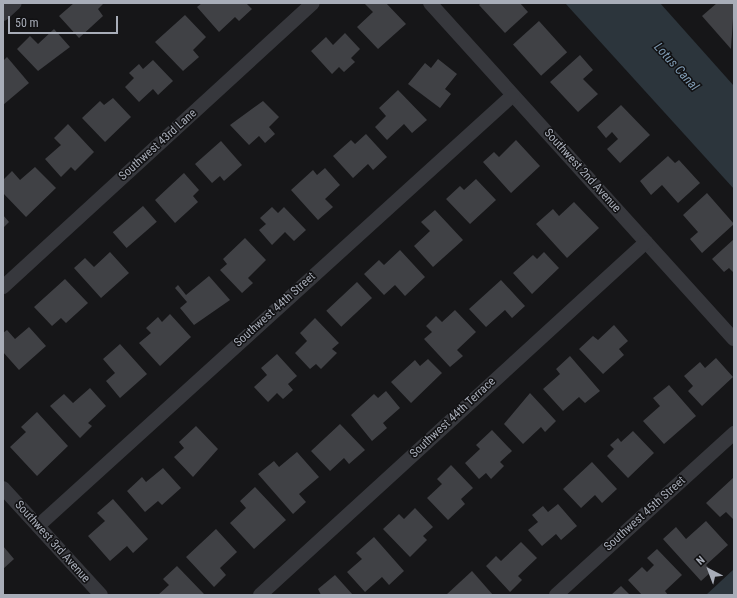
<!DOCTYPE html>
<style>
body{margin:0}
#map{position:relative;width:737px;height:598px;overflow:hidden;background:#161618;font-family:"Roboto Condensed",sans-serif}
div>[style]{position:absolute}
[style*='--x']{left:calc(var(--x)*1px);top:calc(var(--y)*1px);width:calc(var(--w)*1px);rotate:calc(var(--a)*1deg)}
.water>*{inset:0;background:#2c353c}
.building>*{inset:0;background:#404145;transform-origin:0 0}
.minor>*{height:14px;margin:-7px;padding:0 7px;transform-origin:7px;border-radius:7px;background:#37383d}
span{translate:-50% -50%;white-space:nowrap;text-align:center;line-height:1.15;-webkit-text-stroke:3px #111113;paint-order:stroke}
.street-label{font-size:12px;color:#a8adb8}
.water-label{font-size:13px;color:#7f9bb3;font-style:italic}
.frame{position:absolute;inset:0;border:4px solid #a8adb8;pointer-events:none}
.north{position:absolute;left:689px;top:550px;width:40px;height:40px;-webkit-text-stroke:3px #111113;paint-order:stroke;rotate:318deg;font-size:11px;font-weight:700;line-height:16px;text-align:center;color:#a8adb8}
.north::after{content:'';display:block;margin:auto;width:14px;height:18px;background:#a8adb8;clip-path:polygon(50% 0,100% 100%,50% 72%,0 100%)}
.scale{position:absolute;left:8px;top:16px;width:110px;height:18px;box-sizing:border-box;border:2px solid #a8adb8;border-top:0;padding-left:5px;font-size:12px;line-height:14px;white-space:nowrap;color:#a8adb8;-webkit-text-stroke:3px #111113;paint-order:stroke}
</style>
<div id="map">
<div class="water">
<i style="clip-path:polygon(565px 3px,660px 3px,734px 86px,734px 189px)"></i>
<i style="clip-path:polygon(734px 569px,734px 595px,706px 595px)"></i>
</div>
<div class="building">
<i style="clip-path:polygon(74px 3px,103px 4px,98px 9px,103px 16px,79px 38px,59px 16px)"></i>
<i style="clip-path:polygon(202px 3px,246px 3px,252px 9px,239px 21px,235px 17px,219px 32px,197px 7px)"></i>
<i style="clip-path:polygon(364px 3px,386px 3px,406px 24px,378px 49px,357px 27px,373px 12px)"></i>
<i style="clip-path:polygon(481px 3px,520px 3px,528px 12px,505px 33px,479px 5px)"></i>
<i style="clip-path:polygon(717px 3px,734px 3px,731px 49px,702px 16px)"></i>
<i style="clip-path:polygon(185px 15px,206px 37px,193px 50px,199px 57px,183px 71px,155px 42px)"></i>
<i style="left:539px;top:21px;width:42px;height:35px;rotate:48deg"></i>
<i style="clip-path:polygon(54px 29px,70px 47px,38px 71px,17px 49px,30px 36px,38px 44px)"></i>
<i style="clip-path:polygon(345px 33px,360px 49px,351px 58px,355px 62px,344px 72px,339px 67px,332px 74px,311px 51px,326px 37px,333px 45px)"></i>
<i style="clip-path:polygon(580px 55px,593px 70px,583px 79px,598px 94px,578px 112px,550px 82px)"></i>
<i style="clip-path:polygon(7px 57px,29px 83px,3px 105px,3px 61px)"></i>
<i style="clip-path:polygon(438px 59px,457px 74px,445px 89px,451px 94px,440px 108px,408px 84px,425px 63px,431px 68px)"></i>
<i style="clip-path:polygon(153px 60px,173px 81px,158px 95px,153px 89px,139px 102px,125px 87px,134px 78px,129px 73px,139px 64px,143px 69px)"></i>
<i style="clip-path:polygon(398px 90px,427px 120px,412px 133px,404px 124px,387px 140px,375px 127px,386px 116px,379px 108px)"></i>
<i style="clip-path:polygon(113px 98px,131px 117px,105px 142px,82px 118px,100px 101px,104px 105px)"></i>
<i style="clip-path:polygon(263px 101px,279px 117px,269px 127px,275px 134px,265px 143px,259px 136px,249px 145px,230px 125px)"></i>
<i style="clip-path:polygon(621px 105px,650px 135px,620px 163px,607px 149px,618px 139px,612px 132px,606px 138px,597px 127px)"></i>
<i style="clip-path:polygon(68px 124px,94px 152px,75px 171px,71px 167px,61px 177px,45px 159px,61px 145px,54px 138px)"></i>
<i style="clip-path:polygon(366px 134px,387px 157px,373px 170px,368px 164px,353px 178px,333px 156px,351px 140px,355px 144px)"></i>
<i style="clip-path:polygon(516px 140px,540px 166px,511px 193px,483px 162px,494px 152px,499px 157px)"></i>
<i style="clip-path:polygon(221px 141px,242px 165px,224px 181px,220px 176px,212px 183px,195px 164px)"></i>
<i style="clip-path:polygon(668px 156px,675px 163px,679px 160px,700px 183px,678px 203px,662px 185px,651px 195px,640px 181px)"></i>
<i style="clip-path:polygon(35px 167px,56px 188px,26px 217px,3px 193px,3px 180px,12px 171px,20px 180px)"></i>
<i style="clip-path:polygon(325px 168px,340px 185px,325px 199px,333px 207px,318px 220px,291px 190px,313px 170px,317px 175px)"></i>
<i style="clip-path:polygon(184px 173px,199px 190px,193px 196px,198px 202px,175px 223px,155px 200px)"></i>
<i style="clip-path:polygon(476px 179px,496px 200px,470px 224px,446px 199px,460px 186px,464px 190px)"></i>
<i style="clip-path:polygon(707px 193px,734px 224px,702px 253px,690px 239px,698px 232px,683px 215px)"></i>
<i style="clip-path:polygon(574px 202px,599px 228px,567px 258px,536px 224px,553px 209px,559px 216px)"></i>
<i style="left:143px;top:206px;width:21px;height:40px;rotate:49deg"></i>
<i style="clip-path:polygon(272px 207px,278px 213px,284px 207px,306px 230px,294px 241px,285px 232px,272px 245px,259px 230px,266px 224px,260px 218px)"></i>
<i style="clip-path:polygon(435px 210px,463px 240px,433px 267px,414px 246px,430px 231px,421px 222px)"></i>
<i style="clip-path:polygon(3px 215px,9px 222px,3px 228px)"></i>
<i style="clip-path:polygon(245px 238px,266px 260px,248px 278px,253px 283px,242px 293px,220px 270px,227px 264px,223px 259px)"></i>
<i style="clip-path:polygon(734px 239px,734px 273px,729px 268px,724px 272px,712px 259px)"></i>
<i style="clip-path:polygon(400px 250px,425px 277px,405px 296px,395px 285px,384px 295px,364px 274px,379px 260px,384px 265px)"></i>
<i style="clip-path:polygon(110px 252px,129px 273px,101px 298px,74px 268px,85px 258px,94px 267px)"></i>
<i style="clip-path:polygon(544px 252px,559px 268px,532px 294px,513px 273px,533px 255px,537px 259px)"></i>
<i style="clip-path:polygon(209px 276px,230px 300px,194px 325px,180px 308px,187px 302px,175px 288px,178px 285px,186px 295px)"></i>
<i style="clip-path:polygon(65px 279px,88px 303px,66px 323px,61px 318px,52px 326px,34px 307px)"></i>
<i style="clip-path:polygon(501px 280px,525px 306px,512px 318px,505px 310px,486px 327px,469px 309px)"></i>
<i style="left:357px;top:282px;width:22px;height:42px;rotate:47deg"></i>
<i style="clip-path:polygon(455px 310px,476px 332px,457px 350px,463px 356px,450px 367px,424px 339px,432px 332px,426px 326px,436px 316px,442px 322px)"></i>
<i style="clip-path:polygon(170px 314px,191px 337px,160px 366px,139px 343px,151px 333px,146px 328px,158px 317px,162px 322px)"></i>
<i style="clip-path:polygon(315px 318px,339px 343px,332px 349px,337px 353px,321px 369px,316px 364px,310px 369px,295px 353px,307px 341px,300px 333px)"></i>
<i style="clip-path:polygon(614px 325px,628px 341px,619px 349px,624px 355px,603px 374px,579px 349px,593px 336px,598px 340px)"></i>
<i style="clip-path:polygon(29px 327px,46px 346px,19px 370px,3px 352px,3px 333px,7px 330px,15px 339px)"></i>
<i style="clip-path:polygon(120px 344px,147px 374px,120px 398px,106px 381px,115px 373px,103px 359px)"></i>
<i style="clip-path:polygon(277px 354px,297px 376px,288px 384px,293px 390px,283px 399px,277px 393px,268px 402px,254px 387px,267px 375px,261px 368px)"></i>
<i style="clip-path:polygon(570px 356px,600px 391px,585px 403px,579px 397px,563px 411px,543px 389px,560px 374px,556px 369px)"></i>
<i style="clip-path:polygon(716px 358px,733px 377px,702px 406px,688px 391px,693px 386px,684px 376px,700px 362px,705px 368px)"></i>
<i style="clip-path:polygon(428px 359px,442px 373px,411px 403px,391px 382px,415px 360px,420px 366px)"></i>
<i style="clip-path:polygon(669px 385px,696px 416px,664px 444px,643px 421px,660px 406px,653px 398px)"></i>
<i style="clip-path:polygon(90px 388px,106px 406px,88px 423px,92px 426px,80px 438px,50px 406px,64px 394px,73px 403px)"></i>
<i style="clip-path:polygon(386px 391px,400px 408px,383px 423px,387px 428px,372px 441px,351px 415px,374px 394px,378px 398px)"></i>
<i style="clip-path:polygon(530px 393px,556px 421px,545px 432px,541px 427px,523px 444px,504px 424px)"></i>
<i style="clip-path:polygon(37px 412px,68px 446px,37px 476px,10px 447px,26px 432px,21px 427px)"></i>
<i style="clip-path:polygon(340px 424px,365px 450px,349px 464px,344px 458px,330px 471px,311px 451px)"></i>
<i style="clip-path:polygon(196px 426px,218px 449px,193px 477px,174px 457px,184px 448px,179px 442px)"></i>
<i style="clip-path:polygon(492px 430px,512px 451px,500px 462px,504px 466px,491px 479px,486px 473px,479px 479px,465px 463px,480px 449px,476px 445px)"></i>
<i style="clip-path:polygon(633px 431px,654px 453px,628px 478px,607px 456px,614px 449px,610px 445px,618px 438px,621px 442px)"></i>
<i style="clip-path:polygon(297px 452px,319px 477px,299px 494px,306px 502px,293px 514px,258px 474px,274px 461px,279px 467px)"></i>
<i style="clip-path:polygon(592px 462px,617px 489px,602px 503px,595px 495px,581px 508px,563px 489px)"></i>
<i style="clip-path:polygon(451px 465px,473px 488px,461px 499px,465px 504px,448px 520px,427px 498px,442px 484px,437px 479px)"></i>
<i style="clip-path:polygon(163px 468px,181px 488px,162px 505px,158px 501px,145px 512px,127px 491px,142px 477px,146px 482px)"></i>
<i style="clip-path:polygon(733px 478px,734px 479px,734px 520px,726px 512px,720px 517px,706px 503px)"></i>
<i style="clip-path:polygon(255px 487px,286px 520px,254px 549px,230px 523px,246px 508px,240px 501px)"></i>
<i style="clip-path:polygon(113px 499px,148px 539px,133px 553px,127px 546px,110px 561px,88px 536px,105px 521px,97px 513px)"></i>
<i style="clip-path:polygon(558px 504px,577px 526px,561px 540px,556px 534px,542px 546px,528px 530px,538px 522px,532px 515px,543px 506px,548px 512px)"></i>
<i style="clip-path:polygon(415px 508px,433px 527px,423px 536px,427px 540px,410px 557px,383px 529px,399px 514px,404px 519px)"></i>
<i style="clip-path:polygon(706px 521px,728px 545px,706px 565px,712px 571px,701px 581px,663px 539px,676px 527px,686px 539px)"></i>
<i style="clip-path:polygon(216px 529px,237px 552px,220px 568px,226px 575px,214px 587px,186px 557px)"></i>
<i style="clip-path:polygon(374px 537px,404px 571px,389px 585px,382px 577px,365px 592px,347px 572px,362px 559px,356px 553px)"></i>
<i style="clip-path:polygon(521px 542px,537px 558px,518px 576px,522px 580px,510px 592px,486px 566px,496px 556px,501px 561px)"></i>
<i style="clip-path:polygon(3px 546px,14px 559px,3px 569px)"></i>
<i style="clip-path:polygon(657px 549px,682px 575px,665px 591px,668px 595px,642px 595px,628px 580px,642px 567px,647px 572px,654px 565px,647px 558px)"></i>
<i style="clip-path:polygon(177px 566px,204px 594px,203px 595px,158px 595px,169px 585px,163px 579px)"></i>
<i style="clip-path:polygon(472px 571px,493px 595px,446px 595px)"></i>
<i style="clip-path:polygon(335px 575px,353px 595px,321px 595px,318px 589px)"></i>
<i style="clip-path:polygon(621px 586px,630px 595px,611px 595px)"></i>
</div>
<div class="minor">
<i style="--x:430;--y:3;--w:453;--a:47.9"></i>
<i style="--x:3;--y:14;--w:16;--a:-43"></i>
<i style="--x:3;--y:287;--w:420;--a:-42.5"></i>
<i style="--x:3;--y:488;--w:145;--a:47.5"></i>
<i style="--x:38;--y:526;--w:641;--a:-42.22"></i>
<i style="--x:260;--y:595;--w:523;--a:-42.44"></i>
<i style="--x:556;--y:595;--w:241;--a:-42.3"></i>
</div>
<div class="street-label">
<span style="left:158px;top:145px;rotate:-42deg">Southwest 43rd Lane</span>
<span style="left:582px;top:171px;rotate:48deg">Southwest 2nd Avenue</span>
<span style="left:275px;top:310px;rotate:-42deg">Southwest 44th Street</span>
<span style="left:453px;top:418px;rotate:-43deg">Southwest 44th Terrace</span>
<span style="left:645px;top:514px;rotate:-42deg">Southwest 45th Street</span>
<span style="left:52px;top:542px;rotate:48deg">Southwest 3rd Avenue</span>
</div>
<div class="water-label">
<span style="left:676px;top:67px;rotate:48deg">Lotus Canal</span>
</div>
<div class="frame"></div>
<div class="north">N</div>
<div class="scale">50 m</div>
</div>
